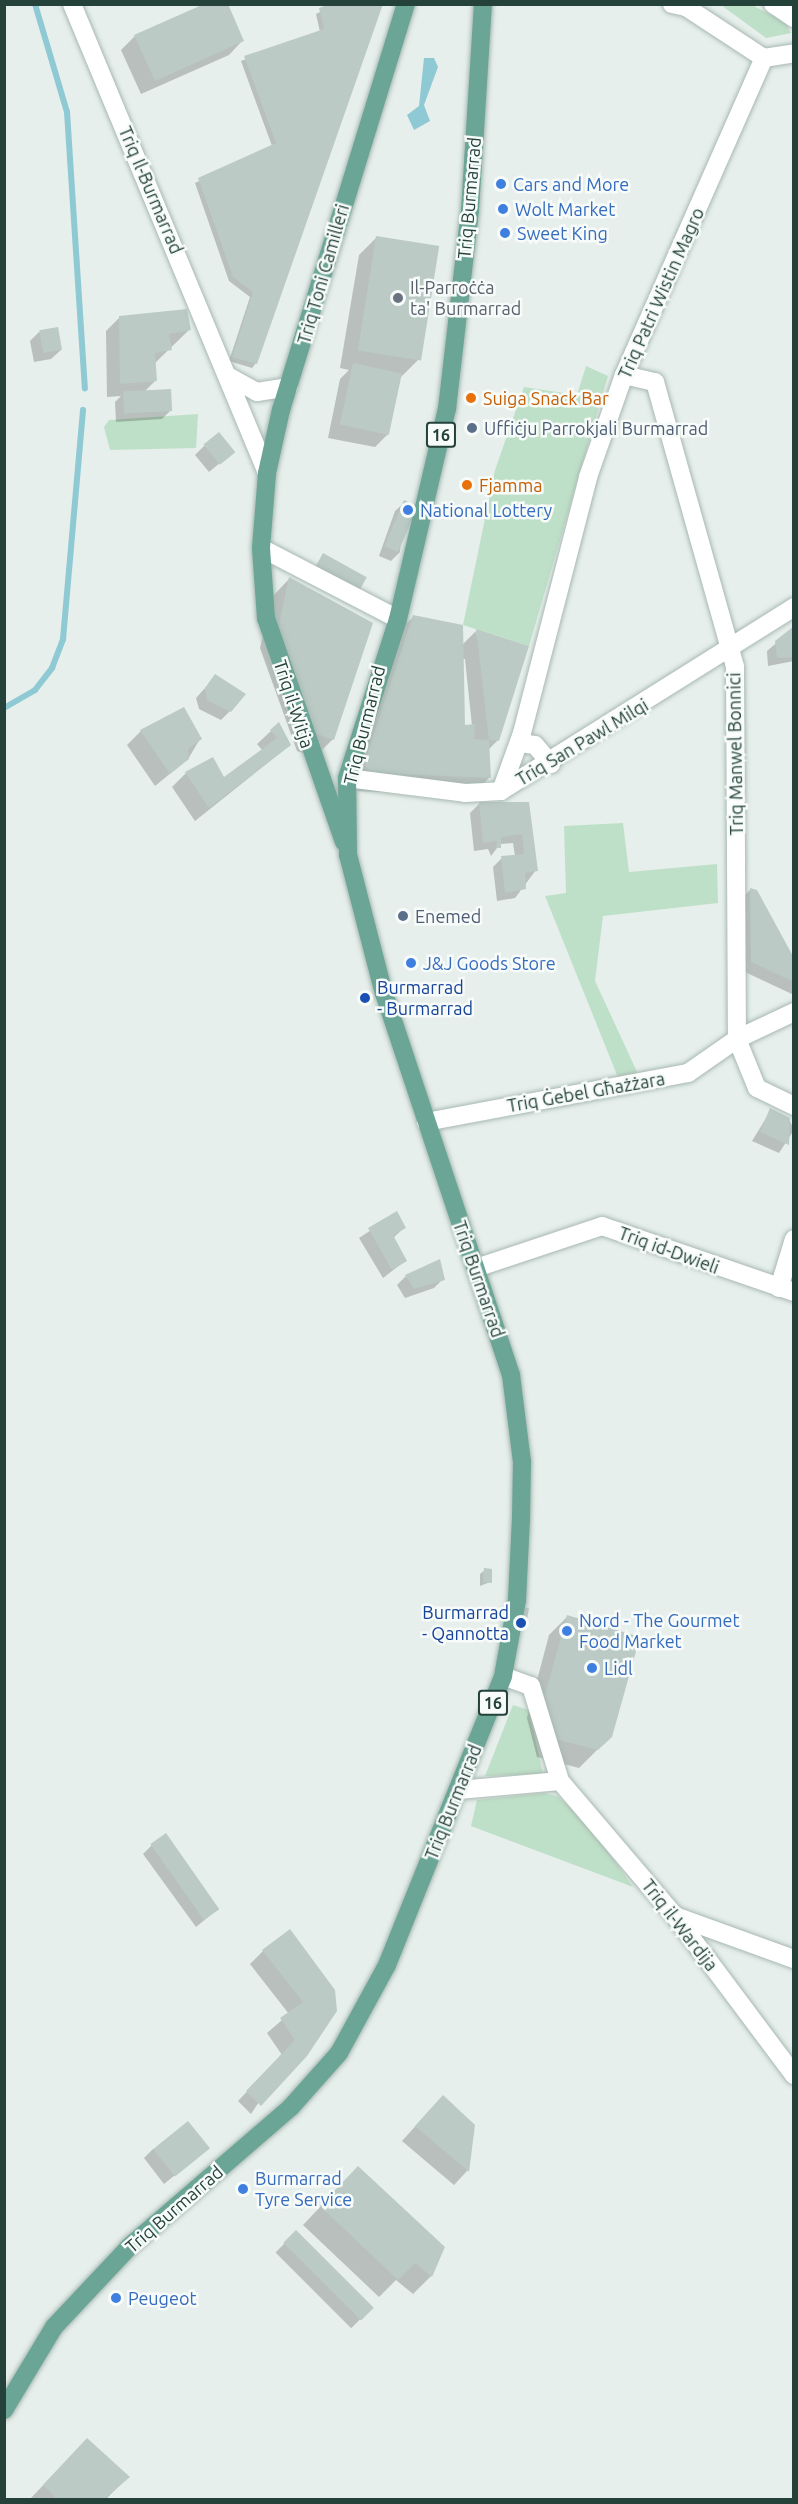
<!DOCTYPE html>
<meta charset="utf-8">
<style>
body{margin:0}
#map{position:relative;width:798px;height:2504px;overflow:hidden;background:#e6efeb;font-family:Ubuntu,sans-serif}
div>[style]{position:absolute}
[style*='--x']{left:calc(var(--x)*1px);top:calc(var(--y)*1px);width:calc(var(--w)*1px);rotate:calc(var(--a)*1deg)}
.green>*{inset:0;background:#bfe0c8}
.water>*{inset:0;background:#8ec9d4}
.shadow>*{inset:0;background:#0003;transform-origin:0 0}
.stream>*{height:6px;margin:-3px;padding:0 3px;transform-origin:3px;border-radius:3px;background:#8ec9d4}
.building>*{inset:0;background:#bbcac4;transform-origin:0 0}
.roads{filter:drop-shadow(0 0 2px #a8b8b2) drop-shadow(0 0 2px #a8b8b2)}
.minor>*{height:18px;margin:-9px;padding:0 9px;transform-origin:9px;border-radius:9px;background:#fff}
.major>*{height:18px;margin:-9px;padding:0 9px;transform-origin:9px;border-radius:9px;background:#6aa596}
.dots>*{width:16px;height:16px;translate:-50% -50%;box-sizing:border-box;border:3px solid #f7fbf9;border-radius:50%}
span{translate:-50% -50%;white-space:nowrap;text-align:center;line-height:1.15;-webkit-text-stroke:5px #f7fbf9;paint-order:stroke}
.shield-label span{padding:2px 4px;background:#f7fbf9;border:2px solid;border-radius:4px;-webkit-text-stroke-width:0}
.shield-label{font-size:16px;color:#24423a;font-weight:700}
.shop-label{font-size:18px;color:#366cbe}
.left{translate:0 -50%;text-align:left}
.street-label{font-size:18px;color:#24423a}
.worship-label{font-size:18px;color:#5b616d}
.food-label{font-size:18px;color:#c56008}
.service-label{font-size:18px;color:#4e5e75}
.transit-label{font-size:18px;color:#164399}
.right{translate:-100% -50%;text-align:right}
.frame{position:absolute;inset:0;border:6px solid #24423a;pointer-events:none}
</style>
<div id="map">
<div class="green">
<i style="clip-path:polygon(721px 5px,752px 5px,785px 22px,791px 33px,766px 38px)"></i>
<i style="clip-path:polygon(586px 366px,608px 376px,529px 646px,463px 625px,495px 470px,524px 387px,577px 395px)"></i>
<i style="clip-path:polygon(198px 414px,196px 448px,110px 450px,104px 427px,109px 420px)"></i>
<i style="clip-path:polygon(623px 823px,629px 872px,717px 864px,718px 903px,603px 916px,595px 981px,639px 1076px,619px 1080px,545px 896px,566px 893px,564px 826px)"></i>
<i style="clip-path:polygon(513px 1705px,529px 1710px,543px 1774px,485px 1776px)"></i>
<i style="clip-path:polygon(544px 1793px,557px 1796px,588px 1823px,633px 1887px,471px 1826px,477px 1800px)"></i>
</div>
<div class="water">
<i style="clip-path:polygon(424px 58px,434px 58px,438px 67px,424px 105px,430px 121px,414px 130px,407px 115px,419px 106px)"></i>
</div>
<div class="shadow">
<i style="clip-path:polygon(336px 4px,256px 363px,252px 368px,229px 361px,250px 297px,229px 281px,195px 183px,272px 146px,241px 61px,320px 32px,316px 14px)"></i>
<i style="clip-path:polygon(135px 36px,242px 41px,229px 55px,141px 94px,121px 50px)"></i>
<i style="clip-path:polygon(377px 237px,418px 360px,399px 379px,389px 433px,375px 447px,328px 438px,340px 379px,349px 370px,340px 368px,359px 255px)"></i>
<i style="clip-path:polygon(120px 317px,189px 330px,155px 363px,156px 380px,144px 392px,171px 410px,162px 419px,116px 422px,115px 402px,121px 396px,107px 397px,106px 331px)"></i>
<i style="clip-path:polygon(39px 332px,61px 350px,51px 359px,34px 362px,30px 341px)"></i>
<i style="clip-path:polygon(204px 446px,233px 452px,209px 472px,195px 455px)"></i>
<i style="clip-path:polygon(405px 502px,400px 552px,391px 561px,379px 556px,395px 511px)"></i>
<i style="clip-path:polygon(289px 579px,333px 739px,315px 757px,297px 751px,260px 648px,272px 597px)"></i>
<i style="clip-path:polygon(evenodd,413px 617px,462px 645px,476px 631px,498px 740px,488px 750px,490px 777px,472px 795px,352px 791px,395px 635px,413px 617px,462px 659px,465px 659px,472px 726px,463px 727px,462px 659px)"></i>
<i style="clip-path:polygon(794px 628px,794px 661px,768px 666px,767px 651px)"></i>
<i style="clip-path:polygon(216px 676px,230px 711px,221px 720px,199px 709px,196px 698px)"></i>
<i style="clip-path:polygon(141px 731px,200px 739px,188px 759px,155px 786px,127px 745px)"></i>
<i style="clip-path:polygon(271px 731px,290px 745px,195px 821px,172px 787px,186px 773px,224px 780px,263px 751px,257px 744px)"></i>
<i style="clip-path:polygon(480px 803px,528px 803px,536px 870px,515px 898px,497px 901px,493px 867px,502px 858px,515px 856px,513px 843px,500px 844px,491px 856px,488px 849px,474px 851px,470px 813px)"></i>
<i style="clip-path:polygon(750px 890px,794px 961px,794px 995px,743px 971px,741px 899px)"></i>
<i style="clip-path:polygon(771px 1110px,789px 1119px,794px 1130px,779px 1153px,752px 1141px)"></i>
<i style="clip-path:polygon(397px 1213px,404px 1228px,393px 1238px,405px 1261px,383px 1278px,359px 1238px)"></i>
<i style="clip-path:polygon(406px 1276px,443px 1279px,434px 1288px,405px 1298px,397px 1285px)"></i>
<i style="clip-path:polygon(485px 1570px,490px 1582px,480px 1586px,480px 1574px)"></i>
<i style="clip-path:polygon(567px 1617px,611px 1736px,579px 1768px,537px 1757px,527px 1718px,549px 1635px)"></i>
<i style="clip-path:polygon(152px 1845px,218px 1909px,196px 1927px,143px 1854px)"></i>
<i style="clip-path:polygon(263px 1951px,333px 1990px,251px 2114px,238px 2101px,282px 2055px,267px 2033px,289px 2014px,250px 1964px)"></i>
<i style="clip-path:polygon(429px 2111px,473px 2126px,467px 2171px,454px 2185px,402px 2141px)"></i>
<i style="clip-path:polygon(208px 2148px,164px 2184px,144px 2158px,153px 2149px)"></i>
<i style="clip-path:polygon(340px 2186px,431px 2276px,413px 2294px,396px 2280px,379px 2297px,303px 2225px)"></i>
<i style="left:296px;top:2232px;width:107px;height:29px;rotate:45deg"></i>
<i style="clip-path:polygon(73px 2454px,128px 2477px,105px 2500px,30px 2499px)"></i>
</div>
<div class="stream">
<i style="--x:35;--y:4;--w:113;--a:73.5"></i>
<i style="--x:67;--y:112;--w:277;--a:86.3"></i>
<i style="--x:4;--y:708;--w:36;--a:-30"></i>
<i style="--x:35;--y:690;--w:28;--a:-52"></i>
<i style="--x:52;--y:668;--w:31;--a:-69"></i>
<i style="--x:63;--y:639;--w:230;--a:-85"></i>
</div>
<div class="building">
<i style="clip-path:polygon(204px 4px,228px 4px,244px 41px,155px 81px,134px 35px)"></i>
<i style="clip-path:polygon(330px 4px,383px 4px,257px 364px,232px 357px,253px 292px,233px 277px,198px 178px,276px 143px,244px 56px,324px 29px,319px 8px)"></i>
<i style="left:376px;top:236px;width:64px;height:116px;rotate:9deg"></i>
<i style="clip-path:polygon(187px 309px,191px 330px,169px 334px,172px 350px,155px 353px,157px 381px,120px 384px,119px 316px)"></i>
<i style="left:58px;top:327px;width:23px;height:19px;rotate:80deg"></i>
<i style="left:353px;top:363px;width:50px;height:63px;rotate:12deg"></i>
<i style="left:171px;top:389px;width:22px;height:48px;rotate:87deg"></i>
<i style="left:219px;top:432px;width:26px;height:20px;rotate:51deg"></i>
<i style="left:404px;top:500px;width:15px;height:50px;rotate:23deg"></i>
<i style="left:323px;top:553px;width:50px;height:16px;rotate:29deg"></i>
<i style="clip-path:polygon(289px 577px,373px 623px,334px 740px,315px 733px,278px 629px)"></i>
<i style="clip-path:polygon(413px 615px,463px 625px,465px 725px,475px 724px,474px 739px,489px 740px,476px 629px,529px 646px,499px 741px,489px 740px,491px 778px,370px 773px,364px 763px)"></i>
<i style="clip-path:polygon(794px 626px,794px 657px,777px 658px,775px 641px)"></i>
<i style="clip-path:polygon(215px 674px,246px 694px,231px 712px,207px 700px,205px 688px)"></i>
<i style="clip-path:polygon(184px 707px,202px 739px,188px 749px,189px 759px,170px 774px,140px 730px)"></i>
<i style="clip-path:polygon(279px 722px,291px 745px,209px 808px,185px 772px,213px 757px,224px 777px,277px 738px,270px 730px)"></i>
<i style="clip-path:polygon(479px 802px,529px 802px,538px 871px,525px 873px,526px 889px,505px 893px,501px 856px,524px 854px,522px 834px,501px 837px,501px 848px,496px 848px,497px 841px,483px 843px)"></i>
<i style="clip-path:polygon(750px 888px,757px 890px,794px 958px,794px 982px,751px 962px)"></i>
<i style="clip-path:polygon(770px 1108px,790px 1118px,789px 1145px,760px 1132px)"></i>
<i style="clip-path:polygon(397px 1211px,406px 1228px,393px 1235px,407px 1261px,392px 1270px,368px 1228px)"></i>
<i style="clip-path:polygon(440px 1259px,445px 1280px,414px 1289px,405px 1275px)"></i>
<i style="clip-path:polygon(484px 1568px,492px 1569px,492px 1583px,483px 1582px)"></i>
<i style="left:523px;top:1607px;width:6px;height:12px;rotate:9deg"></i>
<i style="clip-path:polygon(567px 1615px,640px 1637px,612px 1737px,598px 1750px,555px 1739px,544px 1699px)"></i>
<i style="left:166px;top:1833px;width:93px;height:19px;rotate:55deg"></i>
<i style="clip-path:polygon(290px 1929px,335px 1990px,337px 2011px,307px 2056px,261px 2106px,246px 2091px,295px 2040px,280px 2018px,303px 2002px,262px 1950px)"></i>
<i style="clip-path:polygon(443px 2095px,475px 2125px,469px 2172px,415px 2126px)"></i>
<i style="left:188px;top:2121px;width:35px;height:45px;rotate:51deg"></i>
<i style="clip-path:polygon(358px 2166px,445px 2247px,432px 2277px,415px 2263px,398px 2280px,320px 2206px)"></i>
<i style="left:296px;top:2230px;width:110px;height:18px;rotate:45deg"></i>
<i style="clip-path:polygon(87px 2438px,130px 2477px,103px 2500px,58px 2500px,43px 2485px)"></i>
</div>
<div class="roads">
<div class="minor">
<i style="--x:72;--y:4;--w:508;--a:67.42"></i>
<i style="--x:672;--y:4;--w:14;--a:12"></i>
<i style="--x:686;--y:7;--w:93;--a:33.2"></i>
<i style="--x:764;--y:58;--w:30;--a:-9"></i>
<i style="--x:773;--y:4;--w:25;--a:34"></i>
<i style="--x:624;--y:375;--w:32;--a:13"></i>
<i style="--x:655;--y:382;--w:295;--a:74.3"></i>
<i style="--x:735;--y:666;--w:373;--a:89.7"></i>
<i style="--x:737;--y:1039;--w:53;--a:67.8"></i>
<i style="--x:757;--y:1088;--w:41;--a:25.9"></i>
<i style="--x:228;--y:376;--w:33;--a:29"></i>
<i style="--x:257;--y:392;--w:32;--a:-9"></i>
<i style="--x:261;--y:548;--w:154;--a:27.4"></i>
<i style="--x:519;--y:743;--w:16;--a:7"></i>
<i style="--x:535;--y:745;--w:25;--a:50"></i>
<i style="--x:347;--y:778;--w:119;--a:7.2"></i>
<i style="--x:465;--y:793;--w:36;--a:-3"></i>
<i style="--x:501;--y:791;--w:346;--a:-32.1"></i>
<i style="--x:501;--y:791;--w:62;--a:-70.1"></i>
<i style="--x:522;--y:733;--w:264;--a:-75.5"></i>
<i style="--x:588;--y:477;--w:108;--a:-70.6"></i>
<i style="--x:624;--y:375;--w:347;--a:-66.2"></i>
<i style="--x:426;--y:1122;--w:267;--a:-10.6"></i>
<i style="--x:688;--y:1073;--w:60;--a:-34.8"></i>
<i style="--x:737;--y:1039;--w:63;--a:-25.3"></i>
<i style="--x:476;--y:1268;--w:133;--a:-18.4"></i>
<i style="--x:602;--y:1226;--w:203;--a:19"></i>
<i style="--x:779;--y:1288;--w:51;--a:-73"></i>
<i style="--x:503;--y:1676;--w:30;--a:20"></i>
<i style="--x:531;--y:1686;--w:99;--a:73"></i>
<i style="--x:560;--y:1781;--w:177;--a:49.6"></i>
<i style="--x:675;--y:1916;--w:199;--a:53.2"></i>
<i style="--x:459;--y:1790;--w:101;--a:-5.1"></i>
<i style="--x:675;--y:1916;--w:127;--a:19.9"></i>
</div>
<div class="major">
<i style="--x:344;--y:842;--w:237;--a:-109.2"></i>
<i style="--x:266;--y:618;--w:70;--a:-94.1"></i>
<i style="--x:261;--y:548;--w:75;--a:-85.4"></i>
<i style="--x:267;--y:473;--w:65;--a:-77.5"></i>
<i style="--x:281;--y:410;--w:425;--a:-72.9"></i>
<i style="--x:4;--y:2410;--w:97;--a:-58.9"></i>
<i style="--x:54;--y:2327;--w:110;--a:-46.8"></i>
<i style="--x:129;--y:2247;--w:214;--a:-40.8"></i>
<i style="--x:291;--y:2107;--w:72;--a:-48.4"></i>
<i style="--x:339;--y:2053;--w:100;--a:-61.4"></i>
<i style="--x:387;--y:1965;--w:311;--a:-68.1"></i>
<i style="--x:503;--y:1676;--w:77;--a:-79.6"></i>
<i style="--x:517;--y:1600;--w:81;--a:-87.2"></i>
<i style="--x:521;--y:1519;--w:57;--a:-89"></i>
<i style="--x:522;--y:1462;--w:88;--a:-97.2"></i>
<i style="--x:511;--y:1375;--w:402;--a:-108.4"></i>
<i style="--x:384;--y:994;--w:144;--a:-104.5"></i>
<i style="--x:348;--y:855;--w:77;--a:-90.7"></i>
<i style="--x:347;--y:778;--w:167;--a:-72.2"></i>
<i style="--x:398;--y:619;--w:216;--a:-76.9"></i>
<i style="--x:447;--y:409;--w:200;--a:-83.4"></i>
<i style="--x:470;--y:210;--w:206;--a:-86.4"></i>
</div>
</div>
<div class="dots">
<i style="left:501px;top:184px;background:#3f7fe0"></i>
<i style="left:503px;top:209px;background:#3f7fe0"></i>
<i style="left:505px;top:233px;background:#3f7fe0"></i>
<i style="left:398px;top:298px;background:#6b7280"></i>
<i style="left:471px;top:398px;background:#e8710a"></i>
<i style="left:472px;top:428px;background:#5c6f8a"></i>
<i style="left:467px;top:485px;background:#e8710a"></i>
<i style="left:408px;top:510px;background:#3f7fe0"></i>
<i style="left:403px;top:916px;background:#5c6f8a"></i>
<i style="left:411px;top:963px;background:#3f7fe0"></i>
<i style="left:365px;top:998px;background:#1a4fb4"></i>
<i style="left:521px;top:1623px;background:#1a4fb4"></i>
<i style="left:567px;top:1631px;background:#3f7fe0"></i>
<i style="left:592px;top:1668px;background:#3f7fe0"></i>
<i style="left:243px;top:2189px;background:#3f7fe0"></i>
<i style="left:116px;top:2298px;background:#3f7fe0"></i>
</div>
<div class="shield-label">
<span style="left:441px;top:435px">16</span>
<span style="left:493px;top:1703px">16</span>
</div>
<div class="shop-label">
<span class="left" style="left:513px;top:184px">Cars and More</span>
<span class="left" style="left:515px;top:209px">Wolt Market</span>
<span class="left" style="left:517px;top:233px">Sweet King</span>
<span class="left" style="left:420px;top:510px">National Lottery</span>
<span class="left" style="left:423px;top:963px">J&amp;J Goods Store</span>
<span class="left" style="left:579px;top:1631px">Nord - The Gourmet<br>Food Market</span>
<span class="left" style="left:604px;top:1668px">Lidl</span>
<span class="left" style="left:255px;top:2189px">Burmarrad<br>Tyre Service</span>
<span class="left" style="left:128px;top:2298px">Peugeot</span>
</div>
<div class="street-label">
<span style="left:151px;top:190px;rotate:67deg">Triq Il-Burmarrad</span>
<span style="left:469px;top:198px;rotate:-85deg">Triq Burmarrad</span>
<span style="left:323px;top:274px;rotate:-74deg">Triq Toni Camilleri</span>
<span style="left:661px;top:293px;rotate:-66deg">Triq Patri Wistin Magro</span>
<span style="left:294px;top:704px;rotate:72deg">Triq il-Witja</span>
<span style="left:364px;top:725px;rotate:-76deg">Triq Burmarrad</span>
<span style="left:582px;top:742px;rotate:-31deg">Triq San Pawl Milqi</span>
<span style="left:735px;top:754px;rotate:-91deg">Triq Manwel Bonnici</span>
<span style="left:586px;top:1092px;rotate:-10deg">Triq Ġebel Għażżara</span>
<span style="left:669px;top:1250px;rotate:20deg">Triq id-Dwieli</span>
<span style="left:479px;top:1279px;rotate:71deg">Triq Burmarrad</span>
<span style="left:453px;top:1802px;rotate:-68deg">Triq Burmarrad</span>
<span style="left:680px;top:1925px;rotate:52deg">Triq il-Wardija</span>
<span style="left:174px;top:2209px;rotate:-41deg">Triq Burmarrad</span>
</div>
<div class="worship-label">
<span class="left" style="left:410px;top:298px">Il-Parroċċa<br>ta' Burmarrad</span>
</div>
<div class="food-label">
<span class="left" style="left:483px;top:398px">Suiga Snack Bar</span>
<span class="left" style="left:479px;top:485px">Fjamma</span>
</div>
<div class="service-label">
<span class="left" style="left:484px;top:428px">Uffiċju Parrokjali Burmarrad</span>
<span class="left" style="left:415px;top:916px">Enemed</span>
</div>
<div class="transit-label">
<span class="left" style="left:377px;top:998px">Burmarrad<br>- Burmarrad</span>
<span class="right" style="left:509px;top:1623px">Burmarrad<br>- Qannotta</span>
</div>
<div class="frame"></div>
</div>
